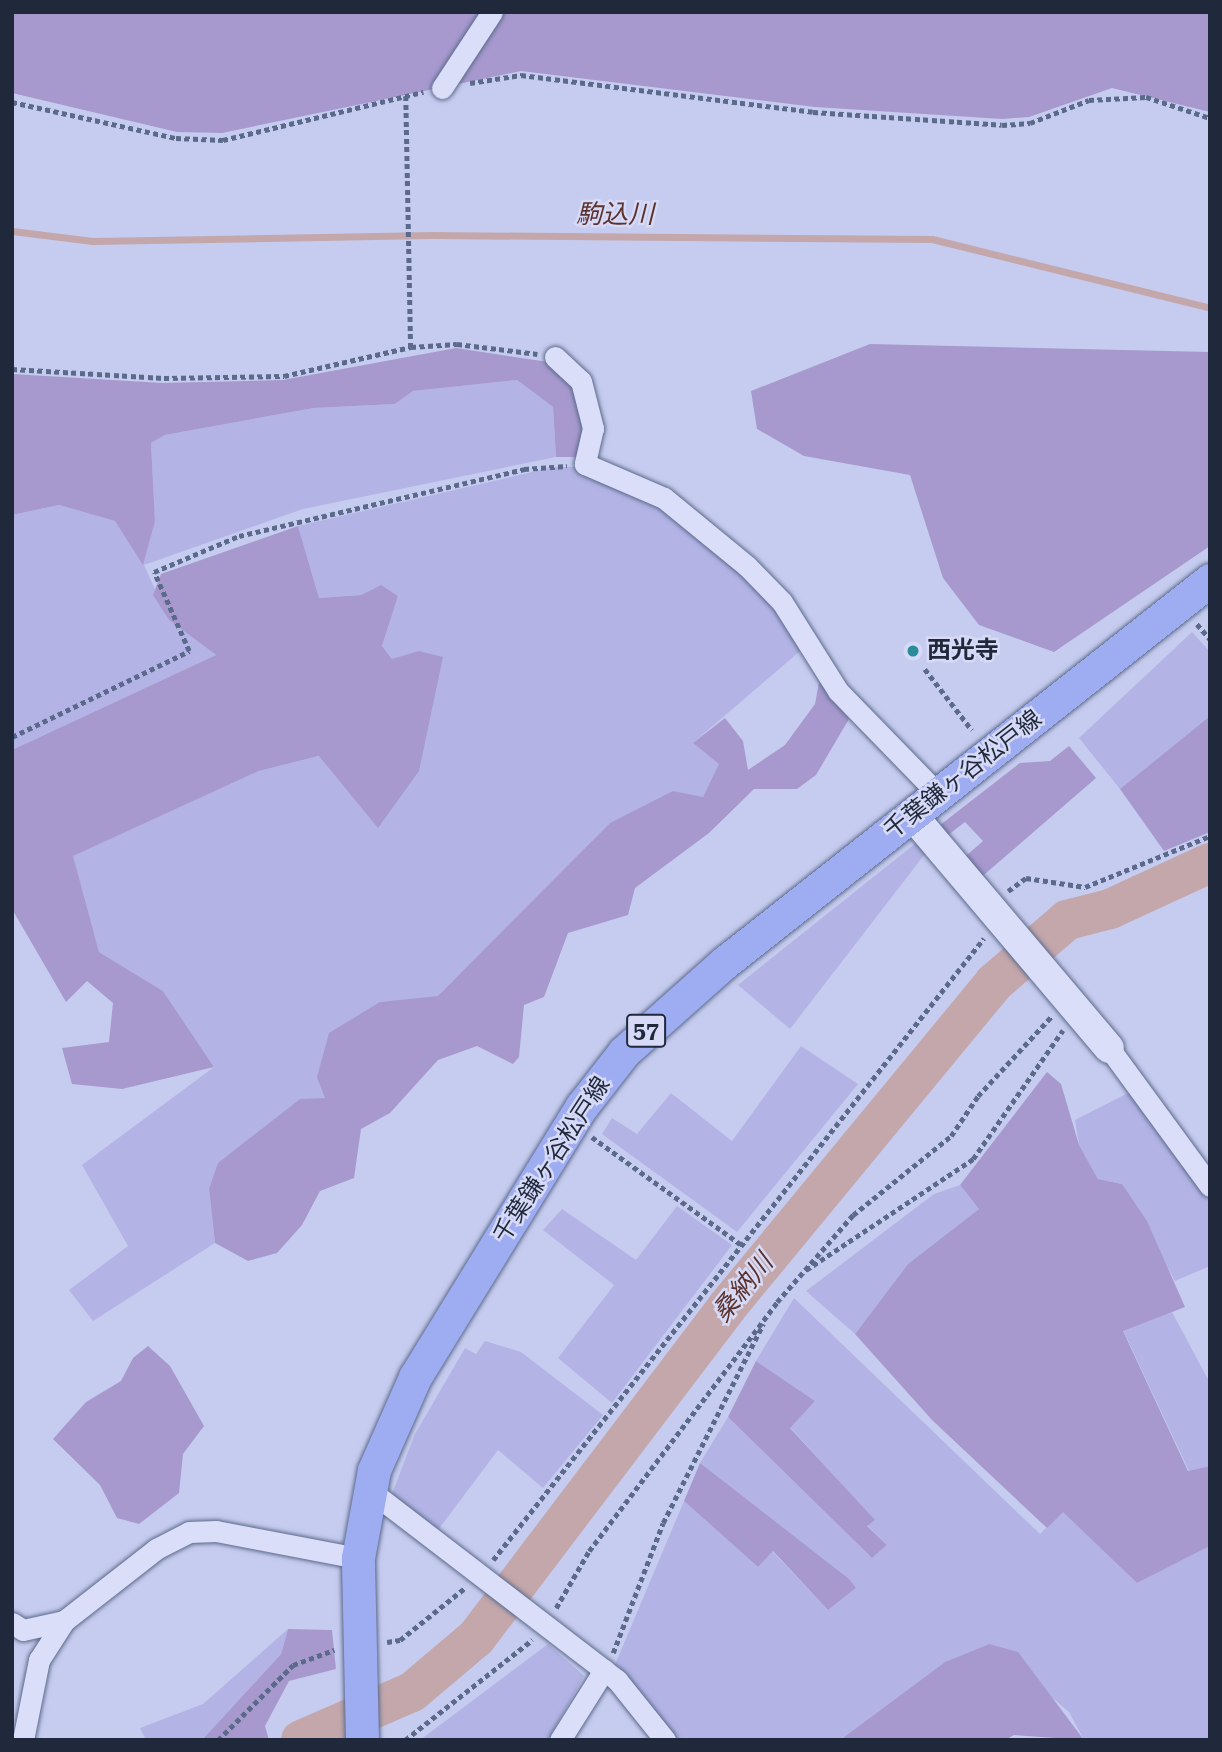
<!DOCTYPE html>
<meta charset="utf-8">
<style>
body{margin:0}
#map{position:relative;width:1222px;height:1752px;overflow:hidden;background:#c6ccef;font-family:"Roboto Serif","Noto Sans JP",serif}
div>[style]{position:absolute}
[style*='--x']{left:calc(var(--x)*1px);top:calc(var(--y)*1px);width:calc(var(--w)*1px);rotate:calc(var(--a)*1deg)}
.farmland>*{inset:0;background:#b3b4e5}
.green>*{inset:0;background:#a799ce}
.stream>*{height:7px;margin:-3.5px;padding:0 3.5px;transform-origin:3.5px;border-radius:3.5px;background:#c3a7ab}
.river>*{height:40px;margin:-20px;padding:0 20px;transform-origin:20px;border-radius:20px;background:#c3a7ab}
.path>*{height:4.5px;margin-top:-2.25px;transform-origin:0;background:repeating-linear-gradient(90deg,#5b6a8b 0 5px,transparent 0 8.5px)}
.roads{filter:drop-shadow(0 0 2px #5b6a8b) drop-shadow(0 0 2px #5b6a8b)}
.street>*{height:21px;margin:-10.5px;padding:0 10.5px;transform-origin:10.5px;border-radius:10.5px;background:#dadef9}
.secondary>*{height:30px;margin:-15px;padding:0 15px;transform-origin:15px;border-radius:15px;background:#dadef9}
.primary>*{height:33px;margin:-16.5px;padding:0 16.5px;transform-origin:16.5px;border-radius:16.5px;background:#9eacf2}
.dots>*{width:19px;height:19px;translate:-50% -50%;box-sizing:border-box;border:4px solid #d6daf6;border-radius:50%}
span{translate:-50% -50%;white-space:nowrap;text-align:center;line-height:1.15;-webkit-text-stroke:5px #d6daf6;paint-order:stroke}
.shield-label span{padding:2px 5px;background:#d6daf6;border:2px solid;border-radius:5px;-webkit-text-stroke-width:0}
.shield-label{font-size:23px;color:#1f293b;font-weight:700}
.poi-label{font-size:24px;color:#1f293b;font-weight:700}
.left{translate:0 -50%;text-align:left}
.street-label{font-size:24px;color:#1f293b}
.water-label{font-size:26px;color:#5b322e;font-style:italic}
.frame{position:absolute;inset:0;border:14px solid #1f293b;pointer-events:none}
</style>
<div id="map">
<div class="farmland">
<i style="clip-path:polygon(517px 380px,553px 407px,556px 457px,303px 509px,144px 565px,169px 620px,216px 655px,12px 750px,12px 515px,59px 505px,115px 521px,155px 521px,151px 443px,165px 435px,314px 408px,395px 404px,413px 391px)"></i>
<i style="clip-path:polygon(554px 467px,577px 467px,659px 503px,743px 571px,806px 646px,693px 743px,720px 764px,703px 797px,610px 823px,438px 997px,380px 1002px,326px 1098px,209px 1189px,215px 1243px,93px 1321px,69px 1290px,128px 1246px,82px 1165px,214px 1067px,163px 991px,99px 952px,72px 856px,259px 771px,320px 756px,419px 652px,393px 660px,382px 646px,398px 596px,377px 587px,361px 595px,319px 598px,298px 526px)"></i>
<i style="clip-path:polygon(1192px 632px,1210px 652px,1210px 716px,1120px 789px,1079px 738px)"></i>
<i style="clip-path:polygon(916px 843px,928px 850px,790px 1029px,738px 985px)"></i>
<i style="clip-path:polygon(801px 1046px,858px 1084px,737px 1232px,602px 1134px,612px 1118px,637px 1134px,671px 1093px,732px 1141px)"></i>
<i style="clip-path:polygon(1130px 1092px,1210px 1201px,1210px 1266px,1175px 1281px,1122px 1184px,1098px 1179px,1079px 1145px,1075px 1120px)"></i>
<i style="clip-path:polygon(960px 1185px,979px 1209px,908px 1264px,855px 1334px,806px 1291px,934px 1194px)"></i>
<i style="clip-path:polygon(677px 1206px,732px 1245px,612px 1403px,558px 1358px,614px 1285px,543px 1230px,562px 1209px,636px 1260px)"></i>
<i style="clip-path:polygon(794px 1298px,1040px 1534px,1063px 1511px,1137px 1583px,1210px 1546px,1210px 1740px,1084px 1740px,1069px 1712px,989px 1644px,945px 1662px,840px 1740px,673px 1740px,614px 1667px,684px 1501px,758px 1567px,772px 1551px,828px 1610px,856px 1588px,700px 1463px,728px 1417px,872px 1558px,887px 1545px,867px 1525px,874px 1520px,790px 1427px,815px 1401px,756px 1361px)"></i>
<i style="clip-path:polygon(1172px 1312px,1210px 1383px,1210px 1466px,1189px 1471px,1123px 1330px)"></i>
<i style="clip-path:polygon(485px 1341px,521px 1352px,603px 1415px,543px 1488px,498px 1450px,438px 1530px,392px 1494px,415px 1434px,465px 1348px,476px 1354px)"></i>
<i style="clip-path:polygon(288px 1629px,281px 1654px,202px 1740px,146px 1740px,140px 1728px,203px 1704px)"></i>
<i style="clip-path:polygon(548px 1644px,584px 1676px,548px 1740px,420px 1740px)"></i>
</div>
<div class="green">
<i style="clip-path:polygon(12px 12px,1210px 12px,1210px 112px,1112px 88px,1029px 117px,1002px 119px,815px 107px,521px 71px,222px 133px,177px 132px,12px 93px)"></i>
<i style="clip-path:polygon(870px 344px,1210px 352px,1210px 546px,1054px 652px,979px 625px,943px 578px,910px 475px,804px 456px,757px 429px,751px 391px)"></i>
<i style="clip-path:polygon(456px 348px,555px 363px,577px 384px,587px 430px,580px 457px,556px 457px,553px 407px,517px 380px,413px 391px,395px 404px,314px 408px,165px 435px,151px 443px,155px 521px,143px 565px,115px 521px,59px 505px,12px 515px,12px 374px,163px 383px,283px 380px)"></i>
<i style="clip-path:polygon(298px 526px,319px 598px,361px 595px,381px 585px,398px 596px,382px 646px,392px 659px,419px 651px,443px 657px,419px 771px,378px 828px,319px 756px,259px 771px,73px 856px,99px 952px,163px 991px,214px 1067px,122px 1089px,72px 1084px,62px 1048px,109px 1042px,113px 1003px,87px 981px,66px 1002px,12px 909px,12px 750px,216px 655px,169px 620px,153px 595px,161px 574px)"></i>
<i style="clip-path:polygon(819px 682px,849px 719px,816px 775px,797px 789px,754px 789px,709px 833px,635px 888px,628px 915px,568px 933px,544px 997px,524px 1005px,519px 1057px,513px 1064px,477px 1046px,438px 1060px,390px 1113px,361px 1129px,354px 1178px,320px 1191px,302px 1225px,277px 1253px,248px 1261px,215px 1243px,209px 1189px,218px 1163px,300px 1099px,325px 1098px,317px 1077px,329px 1033px,380px 1002px,438px 996px,610px 823px,673px 791px,703px 797px,719px 764px,693px 743px,725px 718px,743px 741px,748px 770px,785px 745px,815px 704px)"></i>
<i style="clip-path:polygon(1210px 716px,1210px 832px,1164px 851px,1120px 789px)"></i>
<i style="clip-path:polygon(1069px 746px,1096px 778px,978px 880px,959px 862px,983px 841px,965px 822px,943px 839px,935px 829px,1020px 763px,1050px 761px)"></i>
<i style="clip-path:polygon(1047px 1072px,1061px 1084px,1079px 1145px,1098px 1179px,1122px 1184px,1147px 1221px,1185px 1307px,1123px 1331px,1188px 1471px,1210px 1466px,1210px 1546px,1137px 1583px,1063px 1512px,1047px 1528px,932px 1420px,855px 1334px,908px 1264px,979px 1209px,960px 1185px)"></i>
<i style="clip-path:polygon(148px 1346px,170px 1366px,204px 1426px,183px 1454px,179px 1493px,139px 1524px,117px 1518px,100px 1485px,53px 1439px,86px 1402px,121px 1381px,133px 1358px)"></i>
<i style="clip-path:polygon(756px 1361px,815px 1401px,790px 1428px,875px 1520px,867px 1526px,887px 1545px,872px 1558px,728px 1417px)"></i>
<i style="clip-path:polygon(700px 1463px,849px 1579px,856px 1588px,828px 1610px,773px 1551px,758px 1567px,684px 1501px)"></i>
<i style="clip-path:polygon(288px 1629px,332px 1630px,336px 1669px,289px 1681px,265px 1726px,269px 1740px,202px 1740px,281px 1654px)"></i>
<i style="clip-path:polygon(989px 1644px,1018px 1652px,1084px 1740px,1014px 1735px,1005px 1740px,840px 1740px,945px 1662px)"></i>
</div>
<div class="stream">
<i style="--x:12;--y:231;--w:81;--a:7.1"></i>
<i style="--x:92;--y:241;--w:339;--a:-1"></i>
<i style="--x:431;--y:235;--w:501;--a:0.46"></i>
<i style="--x:932;--y:239;--w:286;--a:13.9"></i>
</div>
<div class="river">
<i style="--x:301;--y:1740;--w:121;--a:-23.4"></i>
<i style="--x:412;--y:1692;--w:84;--a:-40.2"></i>
<i style="--x:476;--y:1638;--w:415;--a:-52.8"></i>
<i style="--x:727;--y:1307;--w:420;--a:-50.5"></i>
<i style="--x:994;--y:983;--w:96;--a:-40.8"></i>
<i style="--x:1067;--y:920;--w:44;--a:-14.3"></i>
<i style="--x:1110;--y:909;--w:110;--a:-24.7"></i>
</div>
<div class="path">
<i style="--x:470;--y:83;--w:52;--a:-8.9"></i>
<i style="--x:521;--y:75;--w:294;--a:7.2"></i>
<i style="--x:813;--y:112;--w:189;--a:3.9"></i>
<i style="--x:1002;--y:125;--w:28;--a:-4"></i>
<i style="--x:1030;--y:123;--w:63;--a:-21.3"></i>
<i style="--x:1089;--y:100;--w:57;--a:-3"></i>
<i style="--x:1146;--y:97;--w:67;--a:18.2"></i>
<i style="--x:406;--y:96;--w:251;--a:88.9"></i>
<i style="--x:12;--y:102;--w:168;--a:12.4"></i>
<i style="--x:176;--y:138;--w:47;--a:2.4"></i>
<i style="--x:223;--y:140;--w:206;--a:-13.5"></i>
<i style="--x:12;--y:369;--w:152;--a:3.4"></i>
<i style="--x:164;--y:378;--w:120;--a:-1"></i>
<i style="--x:284;--y:376;--w:130;--a:-12.9"></i>
<i style="--x:411;--y:347;--w:46;--a:-3.7"></i>
<i style="--x:457;--y:344;--w:81;--a:7.1"></i>
<i style="--x:1197;--y:624;--w:20;--a:49"></i>
<i style="--x:925;--y:669;--w:77;--a:52.4"></i>
<i style="--x:12;--y:737;--w:197;--a:-25.9"></i>
<i style="--x:189;--y:651;--w:86;--a:-113.9"></i>
<i style="--x:154;--y:572;--w:92;--a:-23"></i>
<i style="--x:239;--y:536;--w:293;--a:-13.2"></i>
<i style="--x:524;--y:469;--w:43;--a:-4"></i>
<i style="--x:1008;--y:891;--w:22;--a:-36"></i>
<i style="--x:1026;--y:878;--w:60;--a:8.7"></i>
<i style="--x:1085;--y:887;--w:135;--a:-22.2"></i>
<i style="--x:592;--y:1137;--w:185;--a:35.8"></i>
<i style="--x:806;--y:1270;--w:201;--a:-33.6"></i>
<i style="--x:973;--y:1159;--w:157;--a:-55.1"></i>
<i style="--x:493;--y:1560;--w:792;--a:-51.71"></i>
<i style="--x:556;--y:1608;--w:66;--a:-59.9"></i>
<i style="--x:589;--y:1551;--w:312;--a:-52.9"></i>
<i style="--x:777;--y:1302;--w:116;--a:-48.9"></i>
<i style="--x:853;--y:1215;--w:126;--a:-38.9"></i>
<i style="--x:951;--y:1136;--w:48;--a:-56"></i>
<i style="--x:978;--y:1096;--w:108;--a:-47.3"></i>
<i style="--x:387;--y:1642;--w:13;--a:-9"></i>
<i style="--x:400;--y:1640;--w:83;--a:-38.7"></i>
<i style="--x:613;--y:1653;--w:139;--a:-69"></i>
<i style="--x:663;--y:1523;--w:223;--a:-63.3"></i>
<i style="--x:218;--y:1740;--w:106;--a:-45"></i>
<i style="--x:293;--y:1665;--w:44;--a:-20.1"></i>
<i style="--x:405;--y:1740;--w:162;--a:-38.2"></i>
</div>
<div class="roads">
<div class="street">
<i style="--x:442;--y:88;--w:91;--a:-56.7"></i>
<i style="--x:555;--y:357;--w:35;--a:43"></i>
<i style="--x:581;--y:381;--w:49;--a:75.7"></i>
<i style="--x:593;--y:428;--w:37;--a:103"></i>
<i style="--x:585;--y:464;--w:86;--a:23.3"></i>
<i style="--x:664;--y:498;--w:107;--a:39.3"></i>
<i style="--x:747;--y:566;--w:50;--a:45.8"></i>
<i style="--x:782;--y:602;--w:105;--a:57.8"></i>
<i style="--x:838;--y:691;--w:145;--a:45.8"></i>
<i style="--x:1109;--y:1048;--w:171;--a:53.8"></i>
<i style="--x:368;--y:1489;--w:314;--a:37.5"></i>
<i style="--x:617;--y:1680;--w:77;--a:51.3"></i>
<i style="--x:12;--y:1623;--w:13;--a:32"></i>
<i style="--x:23;--y:1630;--w:42;--a:-12.4"></i>
<i style="--x:64;--y:1621;--w:117;--a:-38"></i>
<i style="--x:156;--y:1549;--w:37;--a:-27"></i>
<i style="--x:189;--y:1532;--w:27;--a:-2"></i>
<i style="--x:216;--y:1531;--w:145;--a:10.8"></i>
<i style="--x:23;--y:1740;--w:82;--a:-78.7"></i>
<i style="--x:39;--y:1660;--w:46;--a:-57.3"></i>
<i style="--x:560;--y:1740;--w:83;--a:-57.8"></i>
</div>
<div class="secondary">
<i style="--x:912;--y:815;--w:305;--a:49.8"></i>
</div>
<div class="primary">
<i style="--x:362;--y:1740;--w:182;--a:-91.3"></i>
<i style="--x:358;--y:1558;--w:89;--a:-79.7"></i>
<i style="--x:374;--y:1470;--w:102;--a:-66.2"></i>
<i style="--x:415;--y:1377;--w:318;--a:-58.4"></i>
<i style="--x:582;--y:1106;--w:68;--a:-52.1"></i>
<i style="--x:624;--y:1052;--w:134;--a:-41.7"></i>
<i style="--x:724;--y:963;--w:619;--a:-38.24"></i>
</div>
</div>
<div class="dots">
<i style="left:913px;top:651px;background:#2a8b9b"></i>
</div>
<div class="shield-label">
<span style="left:646px;top:1031px">57</span>
</div>
<div class="poi-label">
<span class="left" style="left:927px;top:651px">西光寺</span>
</div>
<div class="street-label">
<span style="left:963px;top:775px;rotate:-38deg">千葉鎌ヶ谷松戸線</span>
<span style="left:552px;top:1160px;rotate:-57deg">千葉鎌ヶ谷松戸線</span>
</div>
<div class="water-label">
<span style="left:615px;top:215px">駒込川</span>
<span style="left:743px;top:1288px;rotate:-51deg">桑納川</span>
</div>
<div class="frame"></div>
</div>
